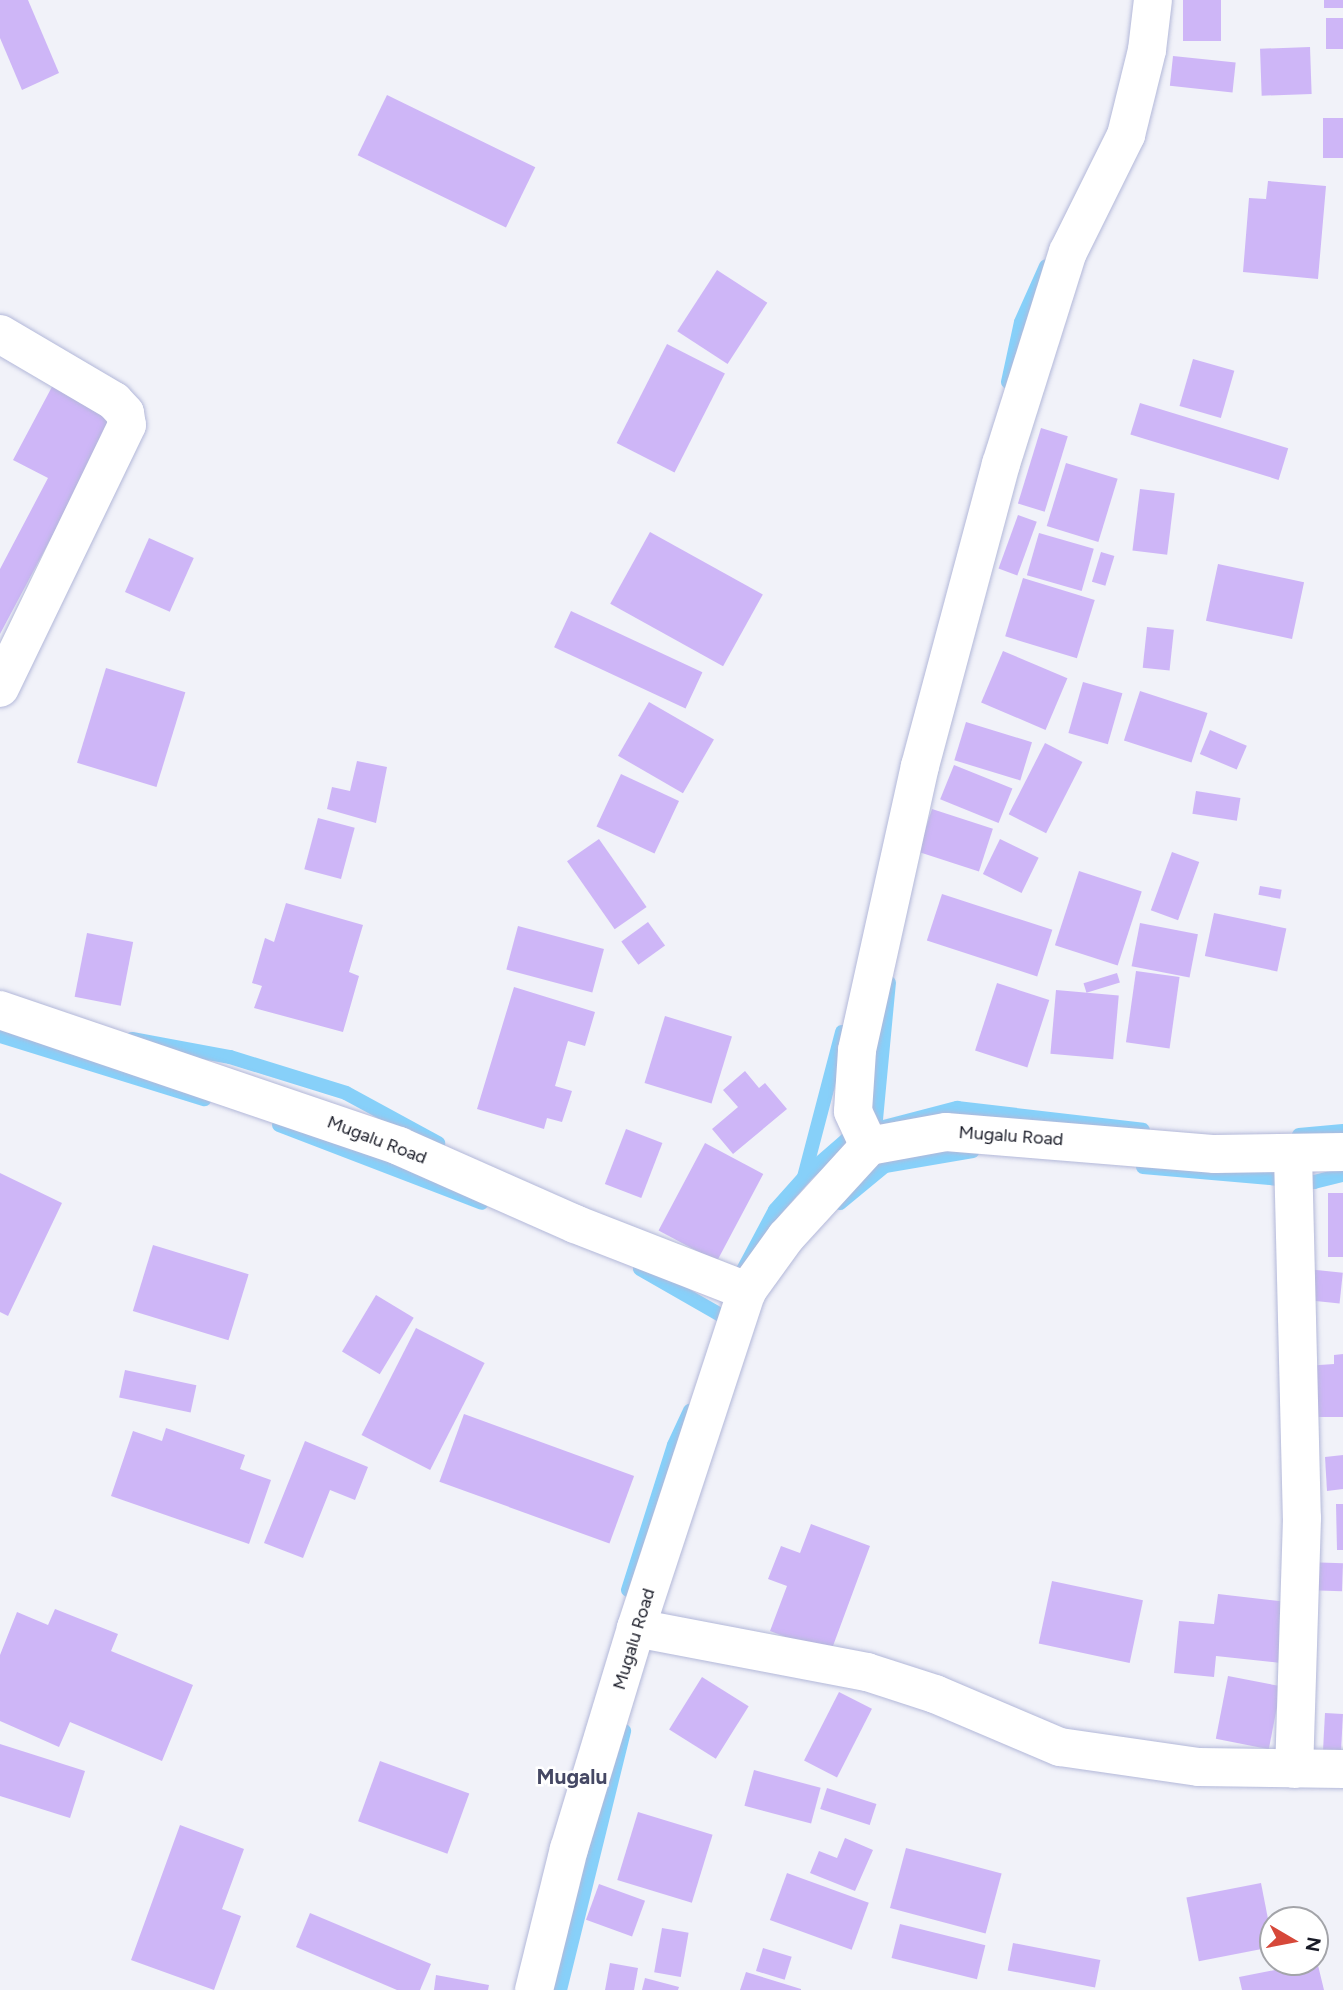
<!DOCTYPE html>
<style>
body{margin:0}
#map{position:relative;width:1343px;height:1990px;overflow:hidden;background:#f1f2f9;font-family:Figtree,sans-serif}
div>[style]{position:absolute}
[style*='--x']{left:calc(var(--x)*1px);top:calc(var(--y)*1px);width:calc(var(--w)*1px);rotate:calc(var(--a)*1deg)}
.stream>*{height:14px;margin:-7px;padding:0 7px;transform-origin:7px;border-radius:7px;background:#87d0f9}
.building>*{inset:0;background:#ceb6f7;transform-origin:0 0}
.roads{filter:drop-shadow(0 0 2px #b3b8d9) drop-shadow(0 0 2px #b3b8d9)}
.minor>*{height:38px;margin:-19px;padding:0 19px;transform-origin:19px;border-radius:19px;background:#fff}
span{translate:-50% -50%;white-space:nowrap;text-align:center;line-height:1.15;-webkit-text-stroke:5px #fff;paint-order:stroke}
.street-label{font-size:18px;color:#191b27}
.quarter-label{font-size:21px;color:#454864;font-weight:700}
.north{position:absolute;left:1259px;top:1906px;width:70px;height:70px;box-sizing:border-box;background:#fff;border:2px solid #a3a4a9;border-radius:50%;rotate:100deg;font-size:19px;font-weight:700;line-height:28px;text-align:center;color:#191b27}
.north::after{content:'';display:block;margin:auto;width:24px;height:32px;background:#d6483a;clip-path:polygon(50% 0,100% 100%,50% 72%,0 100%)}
</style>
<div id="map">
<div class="stream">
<i style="--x:1008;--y:382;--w:61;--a:-77.8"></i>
<i style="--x:1021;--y:322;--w:61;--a:-65.9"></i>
<i style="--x:0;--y:1036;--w:214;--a:17.2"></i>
<i style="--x:132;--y:1039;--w:100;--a:10.4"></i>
<i style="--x:230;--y:1057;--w:121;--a:17.2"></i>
<i style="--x:346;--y:1093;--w:105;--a:28.5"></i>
<i style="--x:279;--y:1125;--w:217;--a:21"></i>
<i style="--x:880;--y:1128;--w:80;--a:-14.6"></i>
<i style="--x:957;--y:1108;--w:187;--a:6.7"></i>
<i style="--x:875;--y:1130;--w:148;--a:-84.6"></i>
<i style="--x:1299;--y:1135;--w:44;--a:-5.2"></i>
<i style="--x:1143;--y:1167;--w:172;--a:5"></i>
<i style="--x:1314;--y:1182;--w:30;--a:-14"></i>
<i style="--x:804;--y:1177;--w:150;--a:-75.3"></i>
<i style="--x:840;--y:1203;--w:58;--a:-39.4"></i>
<i style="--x:885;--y:1166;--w:89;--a:-9.7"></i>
<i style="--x:640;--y:1269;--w:99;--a:29.7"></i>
<i style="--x:742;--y:1272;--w:70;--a:-62"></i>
<i style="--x:775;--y:1210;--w:50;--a:-48.3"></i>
<i style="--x:808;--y:1173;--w:50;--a:-41"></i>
<i style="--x:846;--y:1140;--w:16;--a:-18"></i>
<i style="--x:628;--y:1590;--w:152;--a:-72.4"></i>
<i style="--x:674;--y:1445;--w:38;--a:-65"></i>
<i style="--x:560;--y:1990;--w:267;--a:-76.1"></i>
</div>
<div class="building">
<i style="clip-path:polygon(0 0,28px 0,59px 73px,22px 90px,0 38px)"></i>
<i style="left:1183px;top:0;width:38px;height:41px"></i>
<i style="left:1324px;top:0;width:19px;height:8px"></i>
<i style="left:1343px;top:18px;width:31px;height:17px;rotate:90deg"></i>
<i style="left:1310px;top:47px;width:47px;height:50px;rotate:88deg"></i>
<i style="left:1173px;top:56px;width:63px;height:30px;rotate:6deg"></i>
<i style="left:387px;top:95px;width:165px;height:67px;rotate:26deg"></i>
<i style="left:1323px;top:118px;width:20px;height:40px"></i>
<i style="clip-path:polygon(1268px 181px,1326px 186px,1318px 279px,1243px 272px,1249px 198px,1266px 199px)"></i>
<i style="left:717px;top:270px;width:60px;height:73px;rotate:33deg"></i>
<i style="left:667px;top:344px;width:65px;height:111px;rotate:27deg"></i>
<i style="left:1193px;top:359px;width:43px;height:49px;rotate:16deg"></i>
<i style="clip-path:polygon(54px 383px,116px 416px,0 634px,0 569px,48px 478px,13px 460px)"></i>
<i style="left:1140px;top:403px;width:155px;height:33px;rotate:17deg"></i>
<i style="left:1041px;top:428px;width:28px;height:79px;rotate:17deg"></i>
<i style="left:1066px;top:463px;width:54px;height:66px;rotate:17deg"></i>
<i style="left:1140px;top:489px;width:35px;height:62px;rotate:7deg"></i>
<i style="left:1018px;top:515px;width:20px;height:57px;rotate:20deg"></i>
<i style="left:650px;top:532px;width:129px;height:82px;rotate:29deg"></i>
<i style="left:1039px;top:533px;width:57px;height:44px;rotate:16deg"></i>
<i style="left:149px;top:538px;width:49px;height:59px;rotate:24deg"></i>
<i style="left:1101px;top:552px;width:14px;height:31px;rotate:17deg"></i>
<i style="left:1218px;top:564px;width:88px;height:58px;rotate:12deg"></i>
<i style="left:1023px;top:578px;width:75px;height:61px;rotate:17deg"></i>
<i style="left:571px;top:611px;width:145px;height:40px;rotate:25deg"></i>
<i style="left:1147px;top:627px;width:27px;height:41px;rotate:6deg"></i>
<i style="left:1003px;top:651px;width:70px;height:56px;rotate:23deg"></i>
<i style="left:106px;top:668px;width:83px;height:99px;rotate:17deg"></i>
<i style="left:1083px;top:682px;width:41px;height:53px;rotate:16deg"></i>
<i style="left:1140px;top:691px;width:71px;height:52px;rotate:18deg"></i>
<i style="left:649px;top:702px;width:75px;height:62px;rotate:30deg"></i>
<i style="left:966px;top:722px;width:69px;height:40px;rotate:17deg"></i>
<i style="left:1210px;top:730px;width:40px;height:26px;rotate:23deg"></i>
<i style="left:1045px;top:743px;width:42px;height:80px;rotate:27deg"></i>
<i style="clip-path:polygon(357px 761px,387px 767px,376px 823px,327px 809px,332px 787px,350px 791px)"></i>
<i style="left:954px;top:765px;width:63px;height:37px;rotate:22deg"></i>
<i style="left:621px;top:774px;width:64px;height:58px;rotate:25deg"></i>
<i style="left:1196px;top:791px;width:45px;height:23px;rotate:9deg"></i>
<i style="left:932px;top:809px;width:64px;height:45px;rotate:18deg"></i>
<i style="left:318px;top:818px;width:38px;height:53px;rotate:15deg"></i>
<i style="left:599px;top:839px;width:83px;height:39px;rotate:55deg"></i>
<i style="left:1000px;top:839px;width:43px;height:39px;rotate:26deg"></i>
<i style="left:1172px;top:852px;width:29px;height:62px;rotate:20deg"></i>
<i style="left:1079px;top:871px;width:66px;height:78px;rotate:18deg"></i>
<i style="left:1260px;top:886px;width:22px;height:9px;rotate:10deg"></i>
<i style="left:942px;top:894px;width:116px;height:49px;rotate:18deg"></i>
<i style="clip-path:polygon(286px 903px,363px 925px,349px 972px,359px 976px,343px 1032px,254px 1008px,262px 986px,252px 983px,265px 938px,274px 942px)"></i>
<i style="left:1214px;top:913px;width:74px;height:44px;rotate:12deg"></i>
<i style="left:648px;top:922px;width:29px;height:33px;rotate:54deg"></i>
<i style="left:1140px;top:923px;width:59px;height:44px;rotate:11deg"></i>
<i style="left:518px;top:926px;width:89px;height:45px;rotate:15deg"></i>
<i style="left:87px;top:933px;width:47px;height:65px;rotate:11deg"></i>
<i style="left:1136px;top:971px;width:44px;height:72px;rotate:8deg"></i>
<i style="left:1117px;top:973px;width:10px;height:35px;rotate:73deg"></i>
<i style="left:997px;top:983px;width:55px;height:71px;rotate:18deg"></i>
<i style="clip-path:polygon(514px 987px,595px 1012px,585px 1046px,568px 1041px,555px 1086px,572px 1091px,562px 1122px,547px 1118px,544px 1129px,477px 1109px)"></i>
<i style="left:1056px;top:990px;width:63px;height:64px;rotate:5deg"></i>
<i style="left:665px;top:1016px;width:70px;height:70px;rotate:17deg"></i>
<i style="clip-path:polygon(745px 1071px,759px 1088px,765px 1083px,787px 1109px,733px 1154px,712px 1129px,738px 1107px,723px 1090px)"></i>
<i style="left:626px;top:1129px;width:39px;height:59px;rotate:21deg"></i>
<i style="left:705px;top:1143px;width:66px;height:99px;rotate:28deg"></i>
<i style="clip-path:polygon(0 1173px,62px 1203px,8px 1316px,0 1312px)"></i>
<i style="left:1328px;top:1193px;width:15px;height:64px"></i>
<i style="left:153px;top:1245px;width:100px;height:69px;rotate:17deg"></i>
<i style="left:1307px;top:1269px;width:36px;height:31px;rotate:6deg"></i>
<i style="left:376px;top:1295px;width:44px;height:66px;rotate:31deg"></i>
<i style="left:416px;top:1328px;width:77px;height:120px;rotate:27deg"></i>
<i style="clip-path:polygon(1343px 1354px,1343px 1417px,1306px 1417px,1305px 1366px,1334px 1364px,1334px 1355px)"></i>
<i style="left:125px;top:1370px;width:73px;height:28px;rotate:12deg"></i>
<i style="left:464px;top:1414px;width:181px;height:72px;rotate:20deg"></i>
<i style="clip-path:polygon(166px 1428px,245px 1455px,240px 1469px,271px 1480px,249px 1544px,111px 1496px,133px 1431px,162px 1441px)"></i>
<i style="clip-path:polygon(305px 1441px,368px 1467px,355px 1500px,330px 1490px,303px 1558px,264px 1543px)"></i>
<i style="clip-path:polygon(1343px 1455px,1343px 1489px,1327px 1491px,1325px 1457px)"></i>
<i style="clip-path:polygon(1336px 1504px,1343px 1504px,1343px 1550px,1337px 1550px)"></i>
<i style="clip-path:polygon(811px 1524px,870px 1546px,830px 1654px,770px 1631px,787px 1586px,768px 1579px,781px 1546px,800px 1553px)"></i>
<i style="left:1305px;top:1562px;width:38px;height:28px;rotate:2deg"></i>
<i style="left:1052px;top:1581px;width:93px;height:64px;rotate:12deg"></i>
<i style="clip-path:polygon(1218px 1594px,1288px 1602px,1281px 1663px,1216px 1656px,1214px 1677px,1174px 1673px,1179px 1621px,1214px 1624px)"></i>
<i style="clip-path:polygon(55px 1609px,118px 1634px,111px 1651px,193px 1685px,162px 1761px,70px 1722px,59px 1747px,0 1721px,0 1655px,17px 1612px,48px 1625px)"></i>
<i style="left:1228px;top:1676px;width:54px;height:64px;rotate:11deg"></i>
<i style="left:702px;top:1677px;width:55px;height:62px;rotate:32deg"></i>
<i style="left:839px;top:1692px;width:37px;height:77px;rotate:27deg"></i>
<i style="left:1325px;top:1713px;width:18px;height:38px;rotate:3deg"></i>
<i style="clip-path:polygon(0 1744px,85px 1771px,70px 1818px,0 1796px)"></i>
<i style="left:380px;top:1761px;width:95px;height:64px;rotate:20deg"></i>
<i style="left:754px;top:1770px;width:69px;height:37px;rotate:15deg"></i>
<i style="left:827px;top:1788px;width:52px;height:22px;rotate:18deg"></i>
<i style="left:638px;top:1812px;width:78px;height:71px;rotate:17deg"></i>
<i style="clip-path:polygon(180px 1825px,244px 1849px,222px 1909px,241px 1916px,214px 1990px,131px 1960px)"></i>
<i style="clip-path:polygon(845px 1838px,873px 1850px,855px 1891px,810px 1873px,819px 1851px,837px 1858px)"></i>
<i style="left:906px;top:1848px;width:99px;height:62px;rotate:15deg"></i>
<i style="left:787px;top:1873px;width:87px;height:50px;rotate:20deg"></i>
<i style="left:1261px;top:1883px;width:65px;height:76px;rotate:79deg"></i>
<i style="left:599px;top:1884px;width:49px;height:38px;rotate:20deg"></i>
<i style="clip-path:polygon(310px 1913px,431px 1964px,420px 1990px,397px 1990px,296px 1947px)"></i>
<i style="left:900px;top:1924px;width:88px;height:35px;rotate:14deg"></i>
<i style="left:662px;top:1928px;width:27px;height:45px;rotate:10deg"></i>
<i style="left:1013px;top:1943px;width:89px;height:28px;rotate:11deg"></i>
<i style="left:763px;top:1948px;width:30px;height:24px;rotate:17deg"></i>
<i style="clip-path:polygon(1316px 1957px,1324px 1990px,1242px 1990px,1239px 1977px,1315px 1962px)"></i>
<i style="clip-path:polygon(610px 1963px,638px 1968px,634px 1990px,605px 1990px)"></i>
<i style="clip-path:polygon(746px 1972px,801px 1989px,801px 1990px,740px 1990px)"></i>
<i style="clip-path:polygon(436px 1975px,489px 1985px,488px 1990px,434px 1990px)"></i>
<i style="clip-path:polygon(645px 1978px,679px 1987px,678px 1990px,642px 1990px)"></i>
</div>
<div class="roads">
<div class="minor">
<i style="--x:0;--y:334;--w:132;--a:30.4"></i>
<i style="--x:114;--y:401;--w:16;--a:47"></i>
<i style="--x:125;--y:413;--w:12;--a:81"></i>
<i style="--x:127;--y:425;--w:292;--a:115.8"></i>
<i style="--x:0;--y:1010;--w:422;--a:18.8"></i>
<i style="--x:399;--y:1146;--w:193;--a:23.9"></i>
<i style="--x:575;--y:1224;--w:185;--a:21.3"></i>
<i style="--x:869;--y:1146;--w:38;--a:-115"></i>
<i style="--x:853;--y:1111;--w:61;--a:-86.2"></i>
<i style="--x:857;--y:1050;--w:291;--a:-77.5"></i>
<i style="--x:920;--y:766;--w:313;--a:-75"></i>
<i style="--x:1001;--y:464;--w:222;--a:-72.5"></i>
<i style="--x:1068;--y:252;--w:131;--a:-63.6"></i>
<i style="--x:1126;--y:135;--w:88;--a:-76.1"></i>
<i style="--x:1147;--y:50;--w:50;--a:-83.2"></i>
<i style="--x:1293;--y:1155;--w:363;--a:88.6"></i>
<i style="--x:1302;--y:1518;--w:251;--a:91.8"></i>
<i style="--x:636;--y:1628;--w:235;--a:10.8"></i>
<i style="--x:867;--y:1672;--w:71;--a:17.9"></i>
<i style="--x:935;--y:1694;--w:136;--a:23"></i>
<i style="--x:1060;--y:1747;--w:140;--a:8.2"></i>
<i style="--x:1199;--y:1767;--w:144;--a:0.8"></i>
<i style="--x:534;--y:1990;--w:145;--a:-76.1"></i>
<i style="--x:569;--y:1849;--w:231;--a:-73.1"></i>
<i style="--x:636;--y:1628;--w:355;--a:-71.8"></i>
<i style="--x:747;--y:1291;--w:67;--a:-54.2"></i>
<i style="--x:786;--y:1237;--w:123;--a:-47.6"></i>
<i style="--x:869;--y:1146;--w:78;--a:-10.3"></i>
<i style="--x:946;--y:1132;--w:270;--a:4.7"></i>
<i style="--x:1215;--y:1154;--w:128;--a:-0.9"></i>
</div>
</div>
<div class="street-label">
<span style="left:1011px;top:1136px;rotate:4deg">Mugalu Road</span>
<span style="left:377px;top:1140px;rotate:21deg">Mugalu Road</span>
<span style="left:634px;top:1639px;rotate:-73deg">Mugalu Road</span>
</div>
<div class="quarter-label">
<span style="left:572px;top:1777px">Mugalu</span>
</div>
<div class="north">N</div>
</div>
